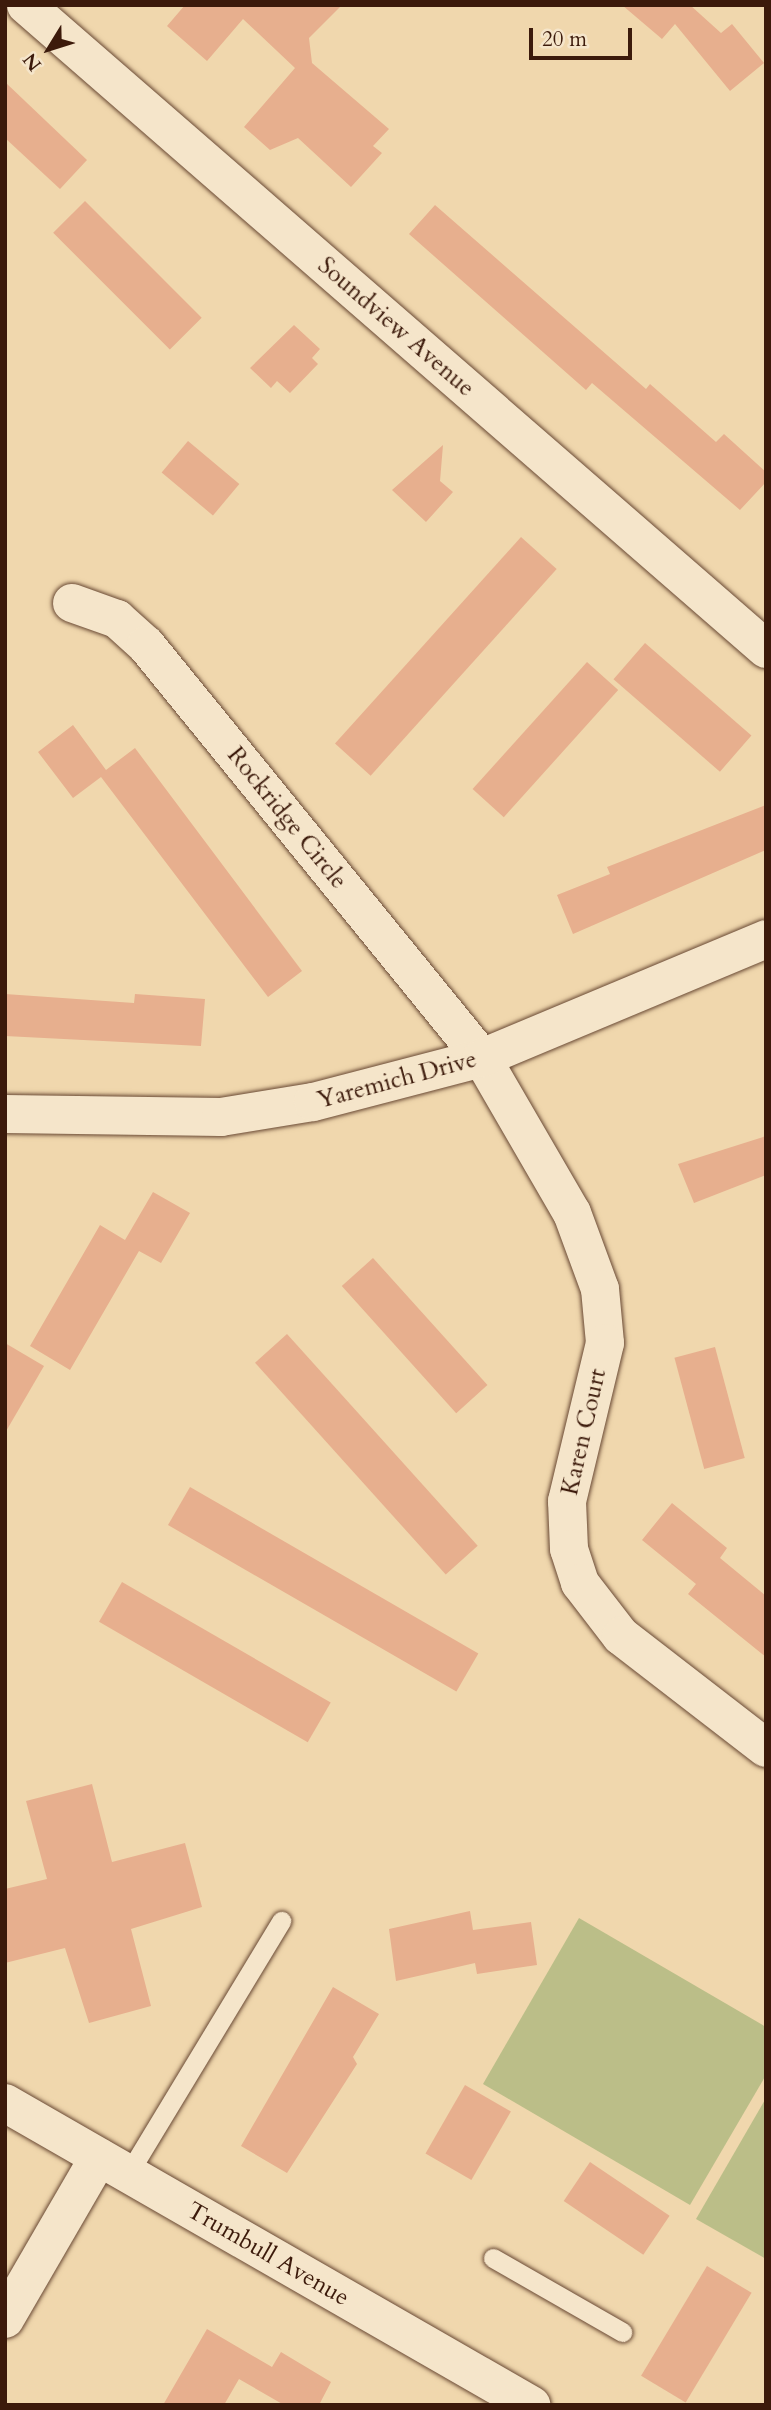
<!DOCTYPE html>
<style>
body{margin:0}
#map{position:relative;width:771px;height:2410px;overflow:hidden;background:#f0d7ad;font-family:Cardo,serif}
div>[style]{position:absolute}
[style*='--x']{left:calc(var(--x)*1px);top:calc(var(--y)*1px);width:calc(var(--w)*1px);rotate:calc(var(--a)*1deg)}
.green>*{inset:0;background:#bbbe88}
.building>*{inset:0;background:#e7af8e;transform-origin:0 0}
.roads{filter:drop-shadow(0 0 2px #694934) drop-shadow(0 0 2px #694934)}
.lane>*{height:19px;margin:-9.5px;padding:0 9.5px;transform-origin:9.5px;border-radius:9.5px;background:#f5e5ca}
.street>*{height:38px;margin:-19px;padding:0 19px;transform-origin:19px;border-radius:19px;background:#f5e5ca}
.secondary>*{height:38px;margin:-19px;padding:0 19px;transform-origin:19px;border-radius:19px;background:#f5e5ca}
span{translate:-50% -50%;white-space:nowrap;text-align:center;line-height:1.15;-webkit-text-stroke:5px #f5e5ca;paint-order:stroke}
.street-label{font-size:24px;color:#3c1a0b}
.frame{position:absolute;inset:0;border:7px solid #3c1a0b;pointer-events:none}
.north{position:absolute;left:14px;top:14px;width:70px;height:70px;-webkit-text-stroke:5px #f5e5ca;paint-order:stroke;rotate:232deg;font-size:19px;font-weight:700;line-height:28px;text-align:center;color:#3c1a0b}
.north::after{content:'';display:block;margin:auto;width:24px;height:32px;background:#3c1a0b;clip-path:polygon(50% 0,100% 100%,50% 72%,0 100%)}
.scale{position:absolute;left:529px;top:28px;width:103px;height:32px;box-sizing:border-box;border:4px solid #3c1a0b;border-top:0;padding-left:9px;font-size:21px;line-height:24px;white-space:nowrap;color:#3c1a0b;-webkit-text-stroke:5px #f5e5ca;paint-order:stroke}
</style>
<div id="map">
<div class="green">
<i style="clip-path:polygon(579px 1918px,766px 2027px,766px 2075px,690px 2205px,483px 2084px)"></i>
<i style="clip-path:polygon(766px 2098px,766px 2259px,696px 2219px)"></i>
</div>
<div class="building">
<i style="clip-path:polygon(185px 5px,342px 5px,309px 38px,312px 63px,389px 129px,373px 146px,382px 153px,351px 187px,298px 138px,270px 150px,244px 127px,295px 68px,243px 19px,207px 61px,167px 26px)"></i>
<i style="clip-path:polygon(622px 5px,690px 5px,721px 33px,732px 24px,764px 63px,730px 91px,675px 24px,662px 39px)"></i>
<i style="clip-path:polygon(5px 82px,87px 160px,60px 189px,5px 138px)"></i>
<i style="left:85px;top:201px;width:165px;height:45px;rotate:45deg"></i>
<i style="clip-path:polygon(435px 205px,646px 389px,650px 384px,716px 442px,724px 434px,766px 472px,766px 482px,740px 510px,592px 383px,586px 390px,409px 234px)"></i>
<i style="clip-path:polygon(294px 325px,320px 349px,312px 358px,318px 364px,290px 393px,277px 381px,271px 388px,250px 368px)"></i>
<i style="left:188px;top:441px;width:67px;height:41px;rotate:40deg"></i>
<i style="clip-path:polygon(443px 445px,440px 481px,453px 492px,426px 522px,392px 490px)"></i>
<i style="left:521px;top:537px;width:48px;height:278px;rotate:42deg"></i>
<i style="left:645px;top:643px;width:141px;height:48px;rotate:41deg"></i>
<i style="left:587px;top:662px;width:42px;height:171px;rotate:42deg"></i>
<i style="clip-path:polygon(73px 725px,106px 770px,135px 748px,302px 971px,268px 997px,101px 777px,73px 798px,38px 752px)"></i>
<i style="clip-path:polygon(766px 805px,766px 850px,573px 934px,557px 895px,610px 874px,607px 867px)"></i>
<i style="clip-path:polygon(5px 994px,134px 1003px,135px 994px,205px 999px,201px 1046px,5px 1036px)"></i>
<i style="clip-path:polygon(766px 1136px,766px 1175px,694px 1203px,678px 1164px)"></i>
<i style="clip-path:polygon(153px 1192px,190px 1213px,161px 1263px,139px 1251px,70px 1370px,30px 1346px,100px 1225px,125px 1240px)"></i>
<i style="left:373px;top:1258px;width:171px;height:42px;rotate:48deg"></i>
<i style="left:287px;top:1334px;width:285px;height:43px;rotate:48deg"></i>
<i style="clip-path:polygon(5px 1343px,44px 1366px,5px 1433px)"></i>
<i style="left:715px;top:1347px;width:115px;height:42px;rotate:75deg"></i>
<i style="left:190px;top:1487px;width:333px;height:44px;rotate:30deg"></i>
<i style="clip-path:polygon(672px 1503px,727px 1548px,720px 1558px,766px 1596px,766px 1657px,688px 1594px,696px 1584px,642px 1540px)"></i>
<i style="left:122px;top:1582px;width:241px;height:46px;rotate:30deg"></i>
<i style="clip-path:polygon(92px 1784px,112px 1862px,185px 1843px,202px 1907px,131px 1929px,151px 2006px,89px 2023px,65px 1948px,5px 1963px,5px 1889px,47px 1879px,26px 1801px)"></i>
<i style="clip-path:polygon(470px 1911px,473px 1930px,531px 1922px,537px 1965px,477px 1974px,475px 1963px,396px 1981px,389px 1929px)"></i>
<i style="clip-path:polygon(333px 1987px,379px 2014px,353px 2057px,357px 2064px,287px 2173px,241px 2146px)"></i>
<i style="left:465px;top:2085px;width:53px;height:79px;rotate:30deg"></i>
<i style="left:590px;top:2162px;width:96px;height:47px;rotate:34deg"></i>
<i style="left:707px;top:2266px;width:52px;height:128px;rotate:31deg"></i>
<i style="clip-path:polygon(207px 2329px,272px 2367px,281px 2352px,331px 2382px,319px 2405px,284px 2405px,239px 2379px,224px 2405px,163px 2405px)"></i>
</div>
<div class="roads">
<div class="lane">
<i style="--x:128;--y:2174;--w:296;--a:-58.8"></i>
<i style="--x:493;--y:2258;--w:149;--a:29.8"></i>
</div>
<div class="street">
<i style="--x:26;--y:5;--w:981;--a:41.03"></i>
<i style="--x:72;--y:603;--w:48;--a:19.6"></i>
<i style="--x:117;--y:619;--w:39;--a:42"></i>
<i style="--x:146;--y:645;--w:532;--a:50.87"></i>
<i style="--x:482;--y:1058;--w:179;--a:59.9"></i>
<i style="--x:572;--y:1213;--w:81;--a:69.8"></i>
<i style="--x:600;--y:1289;--w:54;--a:84.7"></i>
<i style="--x:605;--y:1343;--w:163;--a:103.5"></i>
<i style="--x:567;--y:1501;--w:48;--a:87.6"></i>
<i style="--x:569;--y:1549;--w:36;--a:72"></i>
<i style="--x:580;--y:1583;--w:67;--a:52.3"></i>
<i style="--x:621;--y:1636;--w:183;--a:37.7"></i>
<i style="--x:5;--y:1114;--w:216;--a:0.8"></i>
<i style="--x:221;--y:1117;--w:93;--a:-9.3"></i>
<i style="--x:313;--y:1102;--w:175;--a:-14.6"></i>
<i style="--x:482;--y:1058;--w:308;--a:-22.7"></i>
<i style="--x:5;--y:2319;--w:187;--a:-59.9"></i>
</div>
<div class="secondary">
<i style="--x:5;--y:2103;--w:607;--a:29.86"></i>
</div>
</div>
<div class="street-label">
<span style="left:396px;top:327px;rotate:41deg">Soundview Avenue</span>
<span style="left:287px;top:818px;rotate:51deg">Rockridge Circle</span>
<span style="left:397px;top:1080px;rotate:-15deg">Yaremich Drive</span>
<span style="left:584px;top:1432px;rotate:-77deg">Karen Court</span>
<span style="left:268px;top:2254px;rotate:30deg">Trumbull Avenue</span>
</div>
<div class="frame"></div>
<div class="north">N</div>
<div class="scale">20 m</div>
</div>
